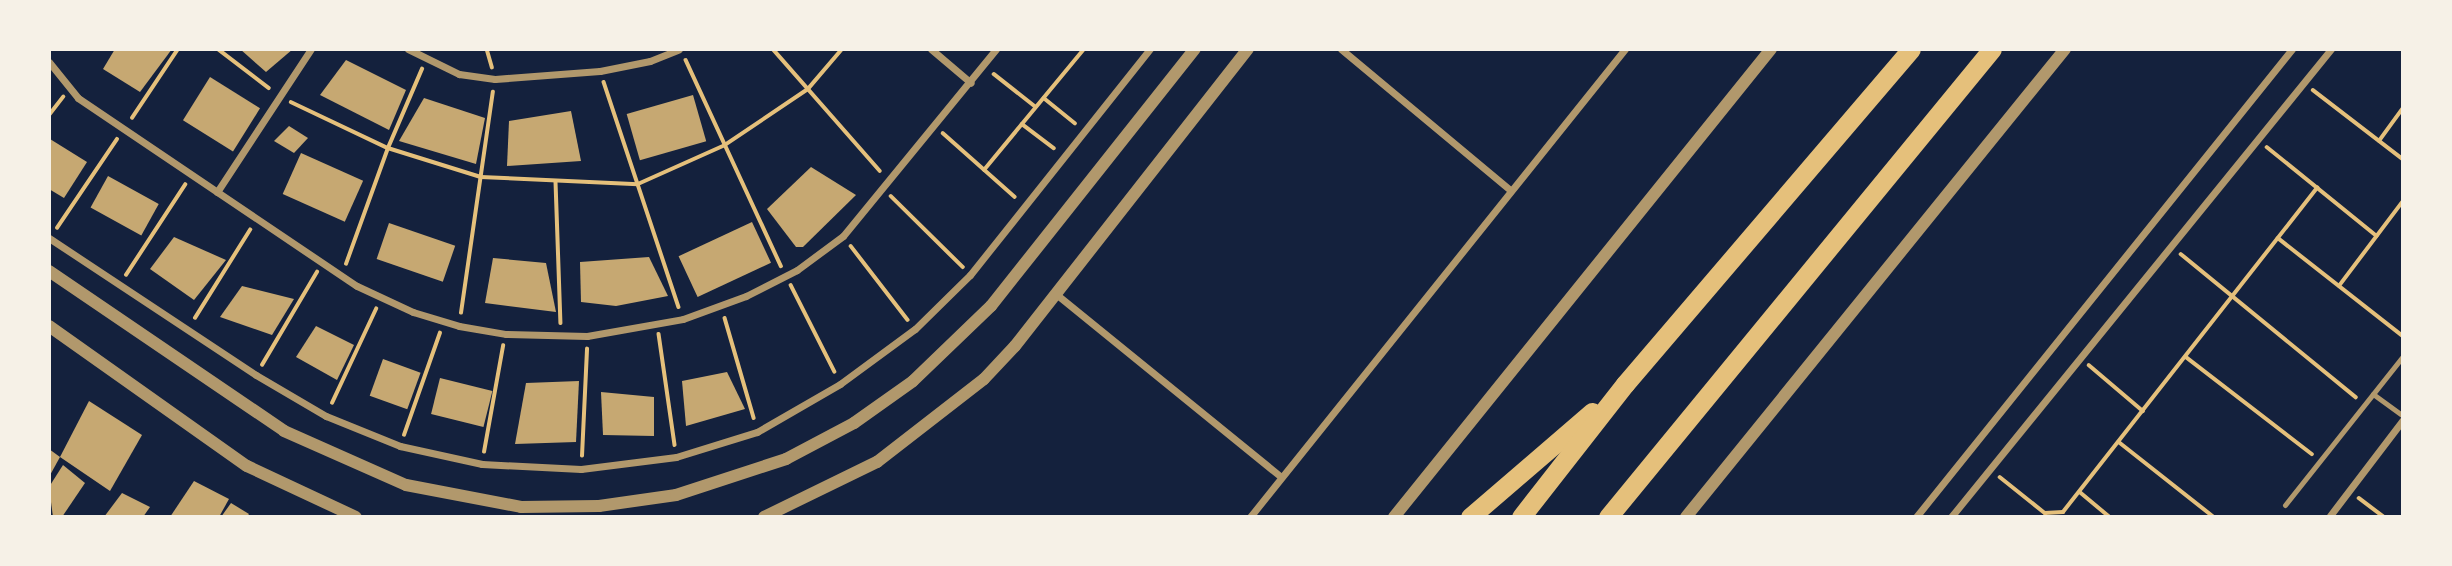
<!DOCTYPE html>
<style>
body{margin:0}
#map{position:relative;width:2452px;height:566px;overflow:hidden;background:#14213d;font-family:Literata,serif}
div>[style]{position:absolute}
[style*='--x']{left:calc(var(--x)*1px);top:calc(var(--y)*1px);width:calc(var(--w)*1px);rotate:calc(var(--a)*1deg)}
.building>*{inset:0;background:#c6a872;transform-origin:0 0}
.path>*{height:3.5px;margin:-1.75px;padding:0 1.75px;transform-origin:1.75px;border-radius:1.75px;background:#e5c07b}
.service>*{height:5px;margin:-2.5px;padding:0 2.5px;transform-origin:2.5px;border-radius:2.5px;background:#b1986c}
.minor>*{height:7px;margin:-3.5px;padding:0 3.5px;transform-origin:3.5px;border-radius:3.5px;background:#b1986c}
.tertiary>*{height:12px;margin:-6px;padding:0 6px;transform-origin:6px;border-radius:6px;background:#b1986c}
.trunk>*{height:19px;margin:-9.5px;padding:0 9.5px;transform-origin:9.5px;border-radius:9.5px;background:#e5c07b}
span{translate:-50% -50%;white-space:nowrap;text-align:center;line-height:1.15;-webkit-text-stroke:5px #f6f1e7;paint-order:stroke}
.frame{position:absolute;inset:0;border:51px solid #f6f1e7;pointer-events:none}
</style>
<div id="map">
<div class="building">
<i style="clip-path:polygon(115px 49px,172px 49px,140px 92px,103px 69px)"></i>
<i style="clip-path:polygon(240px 49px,293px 49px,266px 72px)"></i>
<i style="clip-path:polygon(346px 60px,406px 90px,389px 130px,320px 95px)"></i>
<i style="left:210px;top:77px;width:59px;height:51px;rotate:32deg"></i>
<i style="left:693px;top:95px;width:48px;height:69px;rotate:74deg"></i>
<i style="clip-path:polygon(424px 98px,485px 118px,476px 164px,399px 141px)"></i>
<i style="clip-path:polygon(571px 111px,581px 161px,507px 166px,509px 121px)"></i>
<i style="clip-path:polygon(289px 126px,308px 138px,294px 153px,274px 141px)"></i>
<i style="clip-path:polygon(50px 139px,87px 162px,64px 198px,49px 189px)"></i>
<i style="left:301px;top:153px;width:68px;height:45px;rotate:24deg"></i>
<i style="clip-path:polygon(811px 167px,856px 195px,803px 247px,796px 247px,767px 209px)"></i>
<i style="left:108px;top:176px;width:58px;height:36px;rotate:29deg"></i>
<i style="left:752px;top:222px;width:45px;height:81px;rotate:65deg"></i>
<i style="left:389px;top:223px;width:70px;height:38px;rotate:19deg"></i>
<i style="clip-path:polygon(174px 237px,226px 260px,194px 300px,150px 269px)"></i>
<i style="clip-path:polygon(649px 257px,668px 296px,616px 306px,581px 302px,580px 262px)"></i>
<i style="clip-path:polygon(493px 258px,546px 263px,556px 312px,485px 303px)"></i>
<i style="clip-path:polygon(242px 286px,294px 299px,272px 335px,220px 317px)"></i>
<i style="clip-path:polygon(316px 326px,354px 345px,337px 380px,296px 357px)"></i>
<i style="left:383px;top:359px;width:40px;height:39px;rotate:20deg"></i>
<i style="clip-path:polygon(727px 372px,745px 409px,686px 426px,682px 381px)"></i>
<i style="left:440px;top:378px;width:54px;height:37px;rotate:14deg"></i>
<i style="clip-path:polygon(579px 381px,576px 442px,515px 444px,526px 383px)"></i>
<i style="clip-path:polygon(601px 392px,654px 397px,654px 436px,603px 435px)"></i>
<i style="clip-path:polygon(89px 401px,142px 435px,110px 491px,60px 457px)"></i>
<i style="clip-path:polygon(49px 449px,60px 457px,49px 477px)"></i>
<i style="clip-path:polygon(63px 465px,85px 483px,62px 517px,53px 517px,49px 487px)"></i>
<i style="clip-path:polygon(194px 481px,229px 499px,219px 517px,170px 517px)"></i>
<i style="clip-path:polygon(122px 493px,150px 507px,143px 517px,104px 517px)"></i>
<i style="clip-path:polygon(231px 503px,249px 514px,247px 517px,221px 517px)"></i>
</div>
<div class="path">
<i style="--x:218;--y:49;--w:64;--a:37.4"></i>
<i style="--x:487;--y:49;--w:19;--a:74"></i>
<i style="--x:773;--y:49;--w:162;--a:48.7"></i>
<i style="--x:686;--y:60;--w:227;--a:65.2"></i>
<i style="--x:994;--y:74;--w:53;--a:38.2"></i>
<i style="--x:604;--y:82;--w:237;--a:71.6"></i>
<i style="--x:2313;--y:90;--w:113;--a:37.5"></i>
<i style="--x:1044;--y:98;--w:40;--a:39"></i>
<i style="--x:291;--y:102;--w:107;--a:25.4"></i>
<i style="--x:388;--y:148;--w:97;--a:17.3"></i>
<i style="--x:481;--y:177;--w:157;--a:2.6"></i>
<i style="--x:638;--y:184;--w:95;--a:-24.1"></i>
<i style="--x:725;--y:145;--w:100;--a:-34"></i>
<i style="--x:808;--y:89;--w:52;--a:-49.6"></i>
<i style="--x:49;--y:115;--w:23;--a:-52"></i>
<i style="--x:132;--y:118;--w:83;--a:-56.3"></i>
<i style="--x:1022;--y:124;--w:40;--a:37"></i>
<i style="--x:943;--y:133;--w:96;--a:41.6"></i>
<i style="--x:2379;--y:141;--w:41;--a:-54"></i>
<i style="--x:2267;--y:147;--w:141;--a:39"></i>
<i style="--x:984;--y:170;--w:157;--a:-50.4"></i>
<i style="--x:556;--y:182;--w:141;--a:88"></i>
<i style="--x:891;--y:196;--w:101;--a:44.6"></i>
<i style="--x:57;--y:228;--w:107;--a:-56"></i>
<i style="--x:2278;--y:238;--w:159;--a:38.1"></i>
<i style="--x:851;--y:246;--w:93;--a:52.4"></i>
<i style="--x:2181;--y:254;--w:226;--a:39.3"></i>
<i style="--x:346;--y:264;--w:123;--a:-70.1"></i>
<i style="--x:388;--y:148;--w:86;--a:-66.7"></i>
<i style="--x:126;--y:275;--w:108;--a:-56.8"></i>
<i style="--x:791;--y:285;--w:97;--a:63.2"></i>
<i style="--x:2339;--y:286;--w:106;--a:-53"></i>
<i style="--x:461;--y:313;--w:223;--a:-81.8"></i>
<i style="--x:195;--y:318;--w:104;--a:-58"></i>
<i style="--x:725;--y:318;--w:104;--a:73.8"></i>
<i style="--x:659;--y:334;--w:112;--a:81.8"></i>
<i style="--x:2186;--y:357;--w:159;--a:37.6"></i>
<i style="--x:262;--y:365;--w:108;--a:-59.4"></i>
<i style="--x:2089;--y:365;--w:71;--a:40.4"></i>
<i style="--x:332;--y:403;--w:104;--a:-64.9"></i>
<i style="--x:404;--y:435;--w:108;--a:-70.6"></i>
<i style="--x:2119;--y:442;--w:121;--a:38.3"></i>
<i style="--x:484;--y:452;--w:108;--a:-79.8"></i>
<i style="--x:582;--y:456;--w:107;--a:-87.3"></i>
<i style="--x:2000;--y:477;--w:58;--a:38.7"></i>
<i style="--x:2045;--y:513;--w:18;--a:-3"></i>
<i style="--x:2063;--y:512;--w:412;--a:-51.9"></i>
<i style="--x:2080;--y:492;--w:39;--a:40"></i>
<i style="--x:2359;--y:498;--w:31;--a:37"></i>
</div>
<div class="service">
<i style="--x:2373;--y:394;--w:37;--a:36"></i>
<i style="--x:2285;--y:505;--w:190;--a:-51.6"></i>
</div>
<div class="minor">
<i style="--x:408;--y:49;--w:57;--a:26.1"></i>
<i style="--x:459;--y:74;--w:36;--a:8"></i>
<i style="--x:495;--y:79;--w:105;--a:-4.4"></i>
<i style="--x:600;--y:71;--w:51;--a:-11.3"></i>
<i style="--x:650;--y:61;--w:31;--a:-22"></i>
<i style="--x:931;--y:49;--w:52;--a:40.4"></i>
<i style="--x:1341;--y:49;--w:220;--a:39.8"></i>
<i style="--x:49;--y:62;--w:46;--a:51.1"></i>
<i style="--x:78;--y:98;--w:336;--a:34"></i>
<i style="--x:357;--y:286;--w:62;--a:24.9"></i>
<i style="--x:413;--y:312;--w:48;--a:16.9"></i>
<i style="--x:459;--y:326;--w:48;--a:9.7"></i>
<i style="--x:506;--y:334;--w:81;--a:1.4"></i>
<i style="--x:587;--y:336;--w:97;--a:-10"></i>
<i style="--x:683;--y:319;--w:67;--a:-20.1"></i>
<i style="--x:746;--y:296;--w:57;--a:-27"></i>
<i style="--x:797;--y:270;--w:57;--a:-36.5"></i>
<i style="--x:843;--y:236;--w:242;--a:-50.7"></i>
<i style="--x:217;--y:192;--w:171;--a:-56.7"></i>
<i style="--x:49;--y:238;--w:248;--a:33.5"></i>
<i style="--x:256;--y:375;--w:81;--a:30.4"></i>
<i style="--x:326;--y:416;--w:80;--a:22.1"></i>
<i style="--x:400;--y:446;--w:84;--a:12.4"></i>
<i style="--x:482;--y:464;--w:99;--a:2.9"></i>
<i style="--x:581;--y:469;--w:96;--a:-7.2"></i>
<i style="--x:676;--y:457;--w:85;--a:-17.2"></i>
<i style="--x:757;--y:432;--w:96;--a:-30"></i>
<i style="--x:840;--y:384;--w:93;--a:-36.3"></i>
<i style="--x:915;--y:329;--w:77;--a:-44.5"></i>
<i style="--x:970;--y:275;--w:289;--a:-51.5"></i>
<i style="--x:1056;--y:294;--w:290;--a:39.1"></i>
<i style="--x:1250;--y:517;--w:600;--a:-51.3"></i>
<i style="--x:1916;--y:517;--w:600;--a:-51.22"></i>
<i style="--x:1951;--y:517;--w:603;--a:-50.92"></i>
<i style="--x:2329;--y:517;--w:122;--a:-52.7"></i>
</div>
<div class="tertiary">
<i style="--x:49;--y:271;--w:284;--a:34.2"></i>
<i style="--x:284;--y:431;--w:133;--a:23.9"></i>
<i style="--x:406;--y:485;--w:117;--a:10.8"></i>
<i style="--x:521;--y:507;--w:78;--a:-0.7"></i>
<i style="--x:599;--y:506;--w:78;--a:-8.1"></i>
<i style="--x:676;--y:495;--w:116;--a:-18.1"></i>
<i style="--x:786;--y:459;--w:77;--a:-27.9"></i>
<i style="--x:854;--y:423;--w:72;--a:-35.4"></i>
<i style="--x:913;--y:381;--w:108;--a:-43.9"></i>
<i style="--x:991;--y:306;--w:328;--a:-51.6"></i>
<i style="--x:49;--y:326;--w:242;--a:35.3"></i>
<i style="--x:247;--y:466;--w:120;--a:25.1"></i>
<i style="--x:764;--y:517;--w:126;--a:-26"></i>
<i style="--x:877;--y:462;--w:135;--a:-37.8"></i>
<i style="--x:984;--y:379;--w:45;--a:-46.8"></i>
<i style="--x:1015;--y:346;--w:377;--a:-51.9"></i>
<i style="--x:1394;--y:517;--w:601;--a:-51.15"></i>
<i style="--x:1686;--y:517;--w:602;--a:-51"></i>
</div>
<div class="trunk">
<i style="--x:1470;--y:517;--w:161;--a:-40.7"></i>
<i style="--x:1521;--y:517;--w:169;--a:-52"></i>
<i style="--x:1625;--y:384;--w:440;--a:-49.5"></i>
<i style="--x:1608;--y:517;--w:605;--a:-50.63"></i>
</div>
<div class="frame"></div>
</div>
